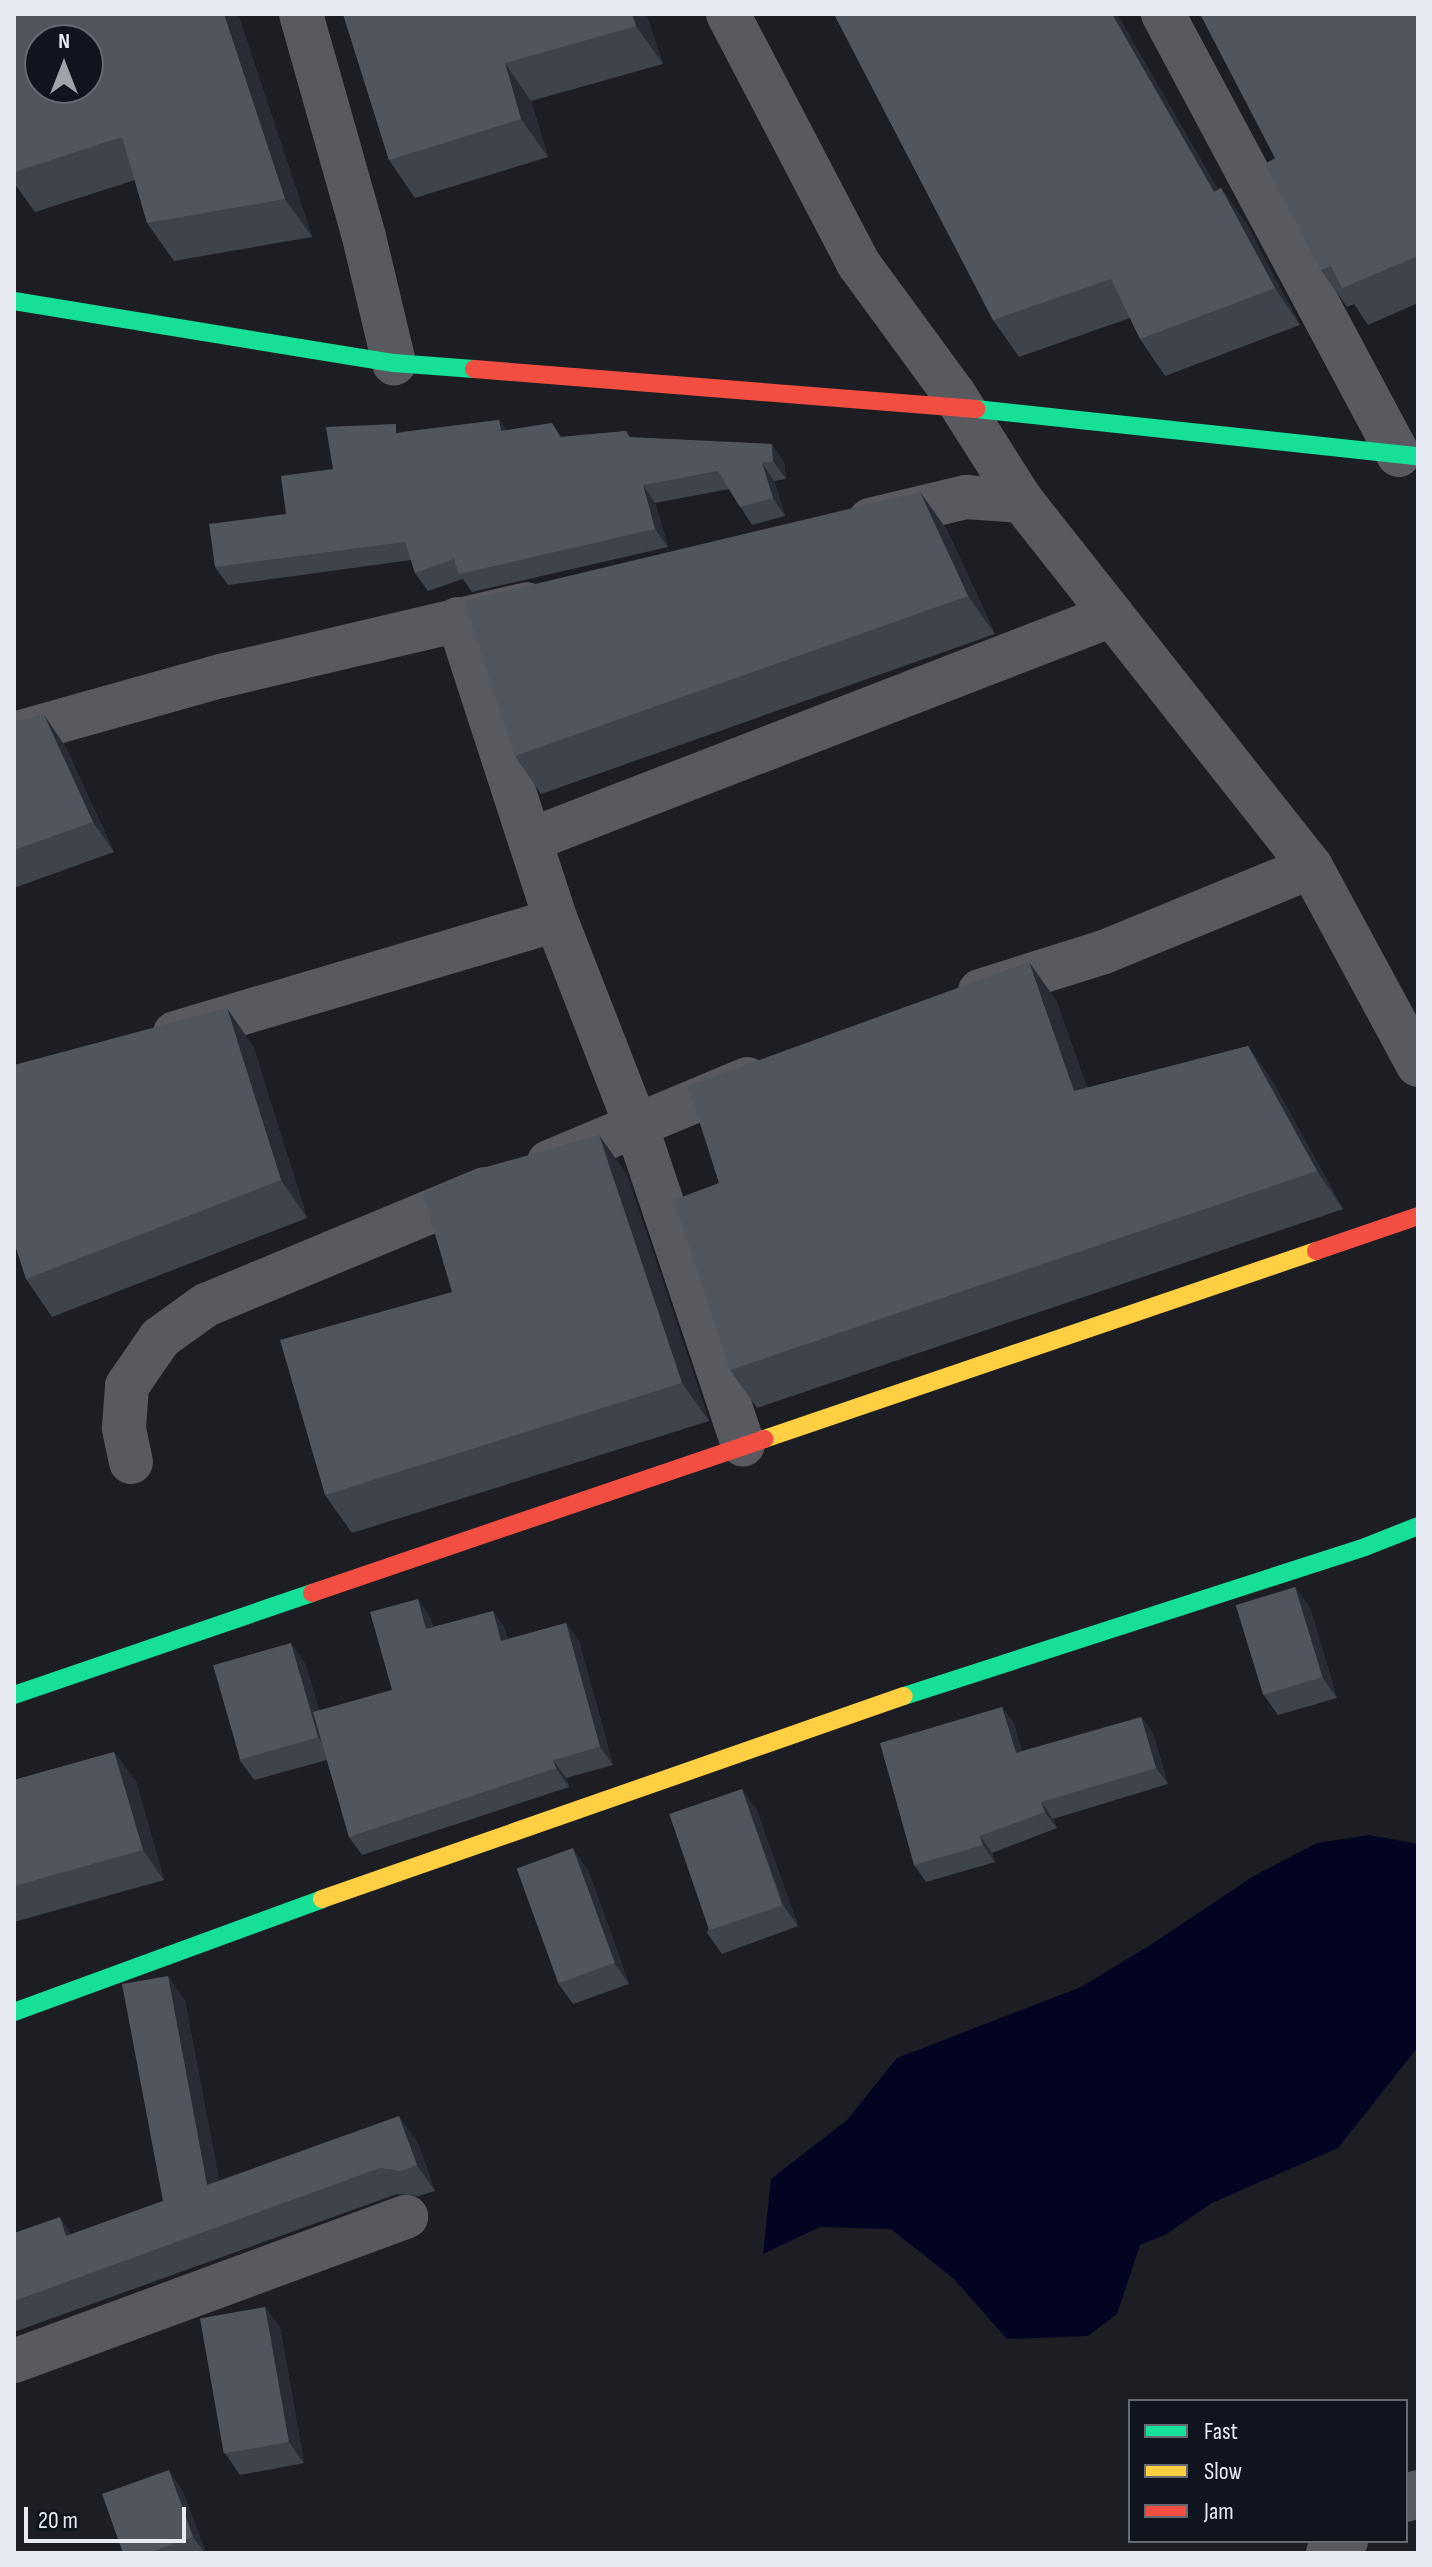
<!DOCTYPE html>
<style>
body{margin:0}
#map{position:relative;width:1432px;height:2567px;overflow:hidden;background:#1c1e24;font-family:"Sofia Sans Condensed",sans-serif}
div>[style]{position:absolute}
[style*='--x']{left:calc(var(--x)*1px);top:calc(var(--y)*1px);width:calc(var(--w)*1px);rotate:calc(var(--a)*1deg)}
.water>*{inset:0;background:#030422}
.street>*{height:44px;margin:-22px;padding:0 22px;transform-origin:22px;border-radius:22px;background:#585a5f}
.fast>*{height:18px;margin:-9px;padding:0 9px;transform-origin:9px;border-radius:9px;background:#16e098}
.slow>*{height:18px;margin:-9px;padding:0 9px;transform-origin:9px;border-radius:9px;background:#ffcf43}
.jam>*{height:18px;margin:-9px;padding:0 9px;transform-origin:9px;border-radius:9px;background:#f24e42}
.wall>*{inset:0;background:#3f434c}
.shaded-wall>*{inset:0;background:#292c35}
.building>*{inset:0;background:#51555e;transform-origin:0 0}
span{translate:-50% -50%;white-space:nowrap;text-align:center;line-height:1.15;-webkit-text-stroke:6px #10141e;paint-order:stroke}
.frame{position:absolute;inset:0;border:16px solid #e7eaf2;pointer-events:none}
.legend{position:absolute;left:1128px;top:2399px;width:280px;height:144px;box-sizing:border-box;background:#10141e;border:2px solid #666a73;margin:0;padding:10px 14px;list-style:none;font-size:24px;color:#e7eaf2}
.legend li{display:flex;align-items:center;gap:16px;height:40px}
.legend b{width:40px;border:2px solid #666a73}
.north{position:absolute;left:24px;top:24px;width:80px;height:80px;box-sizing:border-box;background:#10141e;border:2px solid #666a73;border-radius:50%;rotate:0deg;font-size:22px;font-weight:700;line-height:32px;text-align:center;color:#e7eaf2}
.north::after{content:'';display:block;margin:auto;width:28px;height:36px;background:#a0a3aa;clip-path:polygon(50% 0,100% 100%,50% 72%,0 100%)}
.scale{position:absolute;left:24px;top:2507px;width:162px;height:36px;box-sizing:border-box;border:4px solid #e7eaf2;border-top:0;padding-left:10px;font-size:24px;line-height:28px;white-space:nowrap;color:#e7eaf2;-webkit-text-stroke:6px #10141e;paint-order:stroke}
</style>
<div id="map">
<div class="water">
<i style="clip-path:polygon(1369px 1835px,1418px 1844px,1418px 2047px,1338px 2148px,1212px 2203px,1165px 2235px,1140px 2245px,1117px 2314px,1088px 2336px,1007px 2339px,953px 2278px,891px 2229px,820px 2227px,763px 2254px,771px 2179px,847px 2120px,897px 2058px,1081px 1987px,1152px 1944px,1252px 1877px,1317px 1843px)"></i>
</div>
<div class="street">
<i style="--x:301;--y:14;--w:232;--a:74.2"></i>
<i style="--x:364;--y:237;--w:130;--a:76.6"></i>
<i style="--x:728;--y:14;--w:281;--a:62.4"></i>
<i style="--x:858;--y:263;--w:162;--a:53.8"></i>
<i style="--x:954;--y:394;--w:127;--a:57.6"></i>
<i style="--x:1022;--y:501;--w:466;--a:51.7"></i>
<i style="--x:1311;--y:867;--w:225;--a:61.6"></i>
<i style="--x:1163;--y:14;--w:500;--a:61.9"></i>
<i style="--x:870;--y:520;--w:99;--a:-13.5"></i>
<i style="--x:966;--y:497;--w:56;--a:4.1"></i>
<i style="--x:458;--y:619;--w:317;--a:72"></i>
<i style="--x:556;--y:920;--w:220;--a:68.7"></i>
<i style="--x:636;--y:1125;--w:337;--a:71.5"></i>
<i style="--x:14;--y:734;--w:215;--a:-15.7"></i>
<i style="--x:221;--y:676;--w:314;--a:-13.2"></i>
<i style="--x:530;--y:840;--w:624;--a:-21.14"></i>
<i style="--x:980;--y:991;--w:130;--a:-17.5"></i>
<i style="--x:1104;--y:952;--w:224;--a:-22.3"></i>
<i style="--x:175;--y:1033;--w:397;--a:-16.5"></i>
<i style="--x:549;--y:1162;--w:215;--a:-22.7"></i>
<i style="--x:131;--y:1462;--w:35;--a:-102"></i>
<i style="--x:124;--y:1428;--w:42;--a:-85.9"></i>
<i style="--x:127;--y:1386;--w:58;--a:-55.5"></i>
<i style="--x:160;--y:1338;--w:57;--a:-35.7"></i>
<i style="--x:206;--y:1305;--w:302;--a:-22.6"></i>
<i style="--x:14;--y:2361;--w:418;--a:-20.2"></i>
<i style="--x:1406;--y:2500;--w:14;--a:-34"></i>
<i style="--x:1328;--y:2553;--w:22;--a:-34"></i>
</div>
<div class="fast">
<i style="--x:14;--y:301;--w:385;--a:9.3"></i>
<i style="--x:394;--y:363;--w:80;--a:4.3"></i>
<i style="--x:976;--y:409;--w:444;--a:6.1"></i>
<i style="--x:14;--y:1695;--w:315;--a:-18.9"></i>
<i style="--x:904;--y:1696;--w:484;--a:-17.9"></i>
<i style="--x:1365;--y:1547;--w:57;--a:-21.6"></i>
<i style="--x:14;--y:2012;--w:328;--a:-20.1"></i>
</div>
<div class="slow">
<i style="--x:764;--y:1439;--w:583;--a:-18.81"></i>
<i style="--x:322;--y:1899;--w:616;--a:-19.23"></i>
</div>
<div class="jam">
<i style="--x:474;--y:369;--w:504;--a:4.56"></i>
<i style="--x:1316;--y:1251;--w:108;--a:-18.9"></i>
<i style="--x:312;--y:1593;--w:478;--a:-18.8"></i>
</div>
<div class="wall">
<i style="clip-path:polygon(14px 14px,238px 14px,312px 237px,174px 261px,147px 223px,135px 180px,35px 212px,14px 183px)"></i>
<i style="clip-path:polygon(343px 14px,646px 14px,663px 64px,531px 101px,548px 157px,415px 198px,389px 160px)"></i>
<i style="clip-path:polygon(834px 14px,1117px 14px,1218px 190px,1221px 188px,1247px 225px,1300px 325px,1165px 376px,1140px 339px,1130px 318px,1019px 357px,993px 320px)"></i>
<i style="clip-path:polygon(1418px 14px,1418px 303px,1368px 325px,1354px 304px,1347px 307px,1321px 270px,1275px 158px)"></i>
<i style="clip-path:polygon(499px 420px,506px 430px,552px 423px,561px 437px,626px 431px,630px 437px,784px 462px,786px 479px,774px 481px,785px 516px,752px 525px,729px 489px,655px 503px,668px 547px,472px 592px,463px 579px,428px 591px,415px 573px,411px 560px,228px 585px,215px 567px,286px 514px,333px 469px,402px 432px)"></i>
<i style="clip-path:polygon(920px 492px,947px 530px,995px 634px,541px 794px,515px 756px)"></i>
<i style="clip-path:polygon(44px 715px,65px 746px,114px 852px,14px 888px,14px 722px)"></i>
<i style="clip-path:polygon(1056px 1000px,1087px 1088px,1248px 1046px,1274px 1084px,1343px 1209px,757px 1408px,730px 1370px,719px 1183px)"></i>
<i style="clip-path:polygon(253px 1046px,307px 1218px,52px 1317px,26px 1279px)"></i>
<i style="clip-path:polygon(626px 1173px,709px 1421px,352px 1533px,325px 1495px,452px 1292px)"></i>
<i style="clip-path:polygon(1295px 1587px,1310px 1608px,1337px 1698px,1278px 1715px,1263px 1694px)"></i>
<i style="clip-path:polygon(493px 1611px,505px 1629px,508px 1639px,566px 1623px,579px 1641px,613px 1765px,566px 1778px,569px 1787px,362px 1855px,349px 1837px,327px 1760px,254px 1780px,239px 1759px,306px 1665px,319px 1711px,392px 1690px,430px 1617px,433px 1627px)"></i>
<i style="clip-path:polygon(1002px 1707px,1014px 1724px,1022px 1751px,1141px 1717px,1153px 1734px,1168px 1784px,1053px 1819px,1057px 1828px,992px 1853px,995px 1862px,926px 1882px,914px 1865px)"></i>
<i style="clip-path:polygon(114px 1752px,136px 1782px,164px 1880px,14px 1922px,14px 1780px)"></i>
<i style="clip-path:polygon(742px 1789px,757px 1811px,798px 1926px,722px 1954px,707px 1933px)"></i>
<i style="clip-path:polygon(588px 1870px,629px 1984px,573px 2004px,558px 1983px)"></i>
<i style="clip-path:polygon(168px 1976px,185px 2001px,219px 2181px,417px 2141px,435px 2191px,419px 2196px,397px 2194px,14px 2332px,14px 2233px,72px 2234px,163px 2201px)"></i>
<i style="clip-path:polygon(265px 2307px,280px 2328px,304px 2463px,240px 2475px,225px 2453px)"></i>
<i style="clip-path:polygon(183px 2492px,206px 2553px,123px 2553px)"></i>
</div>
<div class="shaded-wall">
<i style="clip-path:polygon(224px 14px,238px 14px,312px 237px,285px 199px)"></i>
<i style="clip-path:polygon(632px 14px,646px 14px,663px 64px,636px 26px)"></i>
<i style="clip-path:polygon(1112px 14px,1117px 14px,1240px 229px,1214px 192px)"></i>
<i style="clip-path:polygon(505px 63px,531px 101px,548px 157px,521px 119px)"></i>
<i style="clip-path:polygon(1221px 188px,1247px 225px,1300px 325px,1275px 288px)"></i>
<i style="clip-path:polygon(499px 420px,512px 438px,501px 431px)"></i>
<i style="clip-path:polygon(772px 444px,784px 462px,786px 479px,773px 461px)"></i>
<i style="clip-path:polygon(762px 463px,774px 481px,785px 516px,773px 498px)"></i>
<i style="clip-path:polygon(643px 485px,655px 503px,668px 547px,655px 529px)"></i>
<i style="clip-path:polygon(920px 492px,947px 530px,995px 634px,968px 596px)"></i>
<i style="clip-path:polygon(44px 715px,65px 746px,114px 852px,93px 822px)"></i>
<i style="clip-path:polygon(1029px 962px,1056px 1000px,1101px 1129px,1074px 1091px)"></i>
<i style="clip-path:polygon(227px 1008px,253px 1046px,307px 1218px,281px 1180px)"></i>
<i style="clip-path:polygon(1248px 1046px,1274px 1084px,1343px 1209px,1317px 1171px)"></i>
<i style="clip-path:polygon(599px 1135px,626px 1173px,709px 1421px,682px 1383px)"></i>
<i style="clip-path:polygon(1295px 1587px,1310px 1608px,1337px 1698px,1322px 1677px)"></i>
<i style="clip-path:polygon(418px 1599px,430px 1617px,439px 1647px,426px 1629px)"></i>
<i style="clip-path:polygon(493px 1611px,505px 1629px,514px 1659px,501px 1641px)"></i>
<i style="clip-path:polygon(566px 1623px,579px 1641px,613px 1765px,600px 1747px)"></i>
<i style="clip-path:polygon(291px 1643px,306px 1665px,333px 1758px,318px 1737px)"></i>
<i style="clip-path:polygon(1002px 1707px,1014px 1724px,1028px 1770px,1016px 1753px)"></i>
<i style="clip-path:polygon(1141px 1717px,1153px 1734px,1168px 1784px,1156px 1768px)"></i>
<i style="clip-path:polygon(114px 1752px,136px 1782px,164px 1880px,143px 1850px)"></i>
<i style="clip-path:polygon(553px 1760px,566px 1778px,569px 1787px,556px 1768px)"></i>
<i style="clip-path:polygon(742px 1789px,757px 1811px,798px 1926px,783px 1905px)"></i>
<i style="clip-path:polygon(1041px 1802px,1053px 1819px,1057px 1828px,1045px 1812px)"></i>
<i style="clip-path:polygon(980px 1836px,992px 1853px,995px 1862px,983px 1845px)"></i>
<i style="clip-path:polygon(573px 1848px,588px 1870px,629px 1984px,614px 1963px)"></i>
<i style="clip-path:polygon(168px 1976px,185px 2001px,225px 2210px,207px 2185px)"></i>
<i style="clip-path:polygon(399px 2116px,417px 2141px,435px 2191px,417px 2165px)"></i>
<i style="clip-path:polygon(60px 2217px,77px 2242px,66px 2236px)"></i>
<i style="clip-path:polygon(265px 2307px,280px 2328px,304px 2463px,289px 2442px)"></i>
<i style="clip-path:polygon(169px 2470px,183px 2492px,206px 2553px,205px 2553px,193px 2537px)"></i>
</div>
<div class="building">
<i style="clip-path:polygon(evenodd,14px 14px,224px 14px,285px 199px,147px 223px,122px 137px,14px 172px,14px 14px,40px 40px,88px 40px,88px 88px,40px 88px,40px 40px)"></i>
<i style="clip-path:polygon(343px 14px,632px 14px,636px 26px,505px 63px,521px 119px,389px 160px)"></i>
<i style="clip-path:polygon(834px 14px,1112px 14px,1214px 192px,1221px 188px,1275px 288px,1140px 339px,1111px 279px,993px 320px)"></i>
<i style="clip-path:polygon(1200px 14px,1418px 14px,1418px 256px,1342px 288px,1331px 266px,1321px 270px,1265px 164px,1275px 158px)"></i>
<i style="clip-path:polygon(499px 420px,501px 431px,552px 423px,560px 437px,626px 431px,629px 437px,772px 444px,773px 461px,762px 463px,773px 498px,740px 507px,718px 471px,643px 485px,655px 529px,459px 574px,454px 559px,415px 573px,405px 542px,215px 567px,209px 524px,286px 514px,281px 476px,333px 469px,326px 427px,396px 424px,396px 433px)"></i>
<i style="clip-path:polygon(920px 492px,968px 596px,515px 756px,464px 601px)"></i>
<i style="clip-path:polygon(44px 715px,93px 822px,14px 850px,14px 722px)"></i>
<i style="clip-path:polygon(1029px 962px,1074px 1091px,1248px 1046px,1317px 1171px,730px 1370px,674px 1200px,719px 1183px,688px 1086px)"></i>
<i style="clip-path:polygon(227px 1008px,281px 1180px,26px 1279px,14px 1242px,14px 1065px)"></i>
<i style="clip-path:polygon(599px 1135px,682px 1383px,325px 1495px,280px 1340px,452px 1292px,423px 1193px,483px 1168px)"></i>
<i style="left:1295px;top:1587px;width:94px;height:62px;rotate:73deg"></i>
<i style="clip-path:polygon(418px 1599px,426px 1629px,493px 1611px,501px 1641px,566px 1623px,600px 1747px,553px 1760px,556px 1768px,349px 1837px,313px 1712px,392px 1690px,370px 1612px)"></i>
<i style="left:291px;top:1643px;width:98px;height:81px;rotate:74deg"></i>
<i style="clip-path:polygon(1002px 1707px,1016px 1753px,1141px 1717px,1156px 1768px,1041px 1802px,1045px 1812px,980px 1836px,983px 1845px,914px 1865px,880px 1743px)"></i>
<i style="clip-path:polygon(114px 1752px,143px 1850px,14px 1886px,14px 1780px)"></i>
<i style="left:742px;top:1789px;width:123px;height:77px;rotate:71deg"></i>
<i style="left:573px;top:1848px;width:122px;height:60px;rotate:70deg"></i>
<i style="clip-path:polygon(168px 1976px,207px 2185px,399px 2116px,417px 2165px,401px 2171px,380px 2168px,14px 2301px,14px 2233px,60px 2217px,66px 2236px,163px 2201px,122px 1984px)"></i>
<i style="left:265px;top:2307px;width:137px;height:66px;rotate:80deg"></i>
<i style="clip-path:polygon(169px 2470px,193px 2537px,149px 2553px,123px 2553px,102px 2494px)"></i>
</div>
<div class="frame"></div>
<ul class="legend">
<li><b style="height:10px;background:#16e098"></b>Fast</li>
<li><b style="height:10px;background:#ffcf43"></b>Slow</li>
<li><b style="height:10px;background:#f24e42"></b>Jam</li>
</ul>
<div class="north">N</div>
<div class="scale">20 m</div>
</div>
